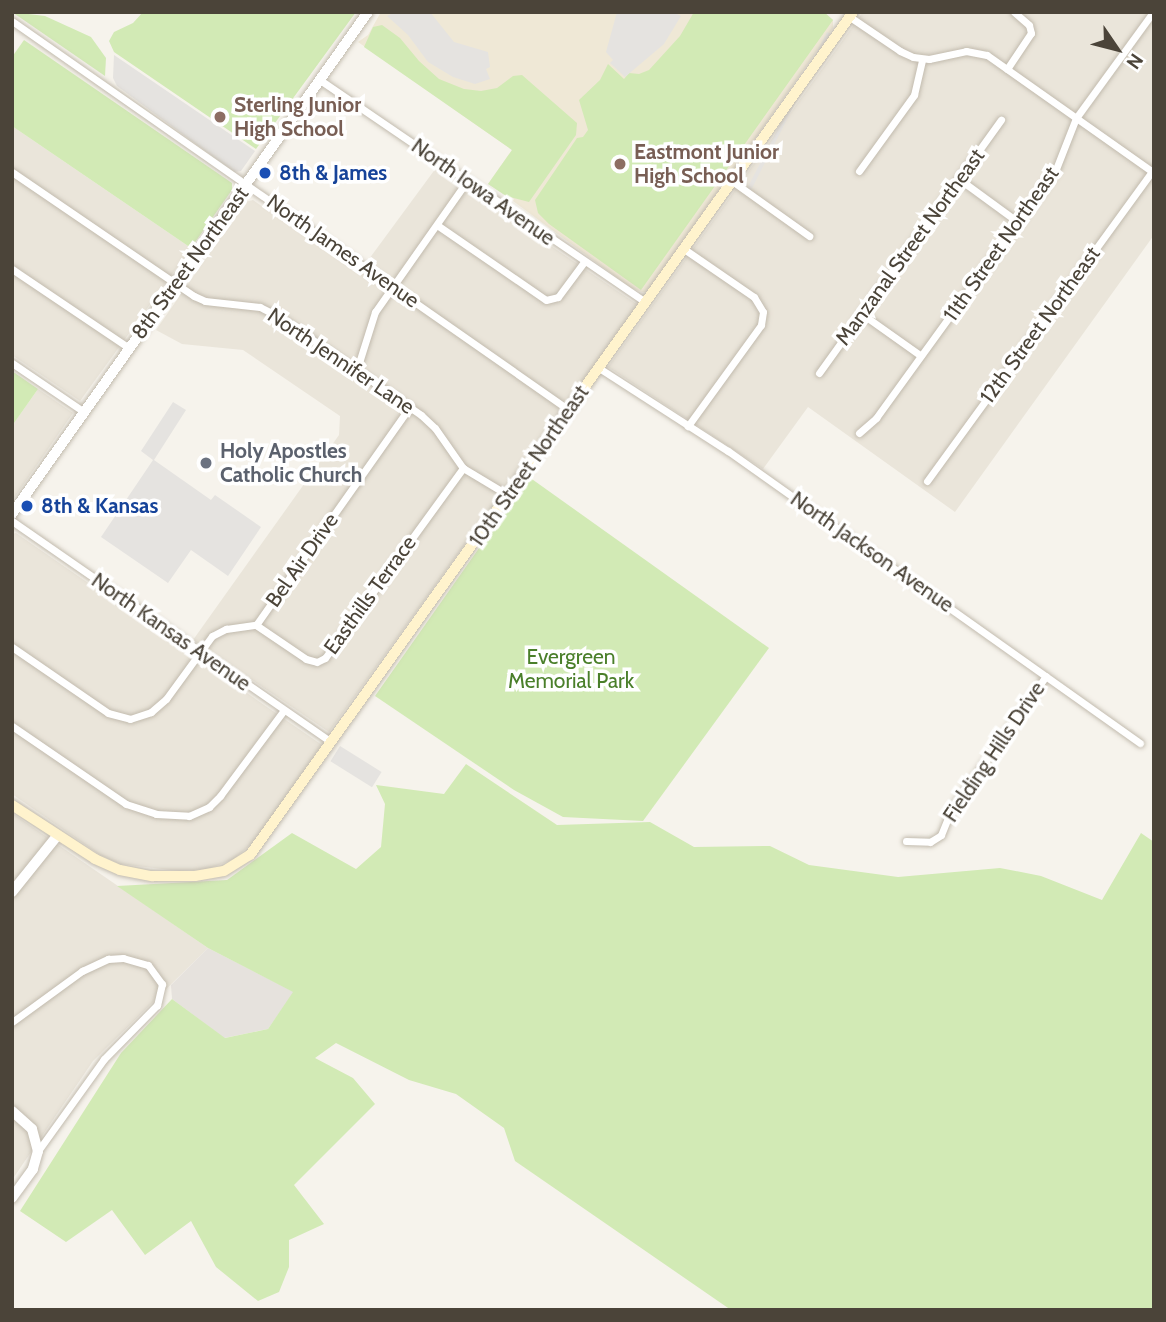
<!DOCTYPE html>
<style>
body{margin:0}
#map{position:relative;width:1166px;height:1322px;overflow:hidden;background:#f6f3ec;font-family:Cabin,sans-serif}
div>[style]{position:absolute}
[style*='--x']{left:calc(var(--x)*1px);top:calc(var(--y)*1px);width:calc(var(--w)*1px);rotate:calc(var(--a)*1deg)}
.residential>*{inset:0;background:#eae5da}
.industrial>*{inset:0;background:#e6e2dd}
.education>*{inset:0;background:#efe8d6}
.green>*{inset:0;background:#d2eab5}
.parking>*{inset:0;background:#e5e3e0;transform-origin:0 0}
.roads{filter:drop-shadow(0 0 2px #c2bbae) drop-shadow(0 0 2px #c2bbae)}
.minor>*{height:7px;margin:-3.5px;padding:0 3.5px;transform-origin:3.5px;border-radius:3.5px;background:#fff}
.tertiary>*{height:10px;margin:-5px;padding:0 5px;transform-origin:5px;border-radius:5px;background:#fff}
.secondary>*{height:10px;margin:-5px;padding:0 5px;transform-origin:5px;border-radius:5px;background:#fff3cd}
.dots>*{width:19px;height:19px;translate:-50% -50%;box-sizing:border-box;border:4px solid #fff;border-radius:50%}
span{translate:-50% -50%;white-space:nowrap;text-align:center;line-height:1.15;-webkit-text-stroke:7px #fff;paint-order:stroke}
.education-label{font-size:21px;color:#785e54;font-weight:700}
.left{translate:0 -50%;text-align:left}
.transit-label{font-size:21px;color:#164399;font-weight:700}
.street-label{font-size:21px;color:#4b4439}
.worship-label{font-size:21px;color:#5b616d;font-weight:700}
.park-label{font-size:21px;color:#4a7f2a}
.frame{position:absolute;inset:0;border:14px solid #4b4439;pointer-events:none}
.north{position:absolute;left:1082px;top:14px;width:70px;height:70px;-webkit-text-stroke:5px #fff;paint-order:stroke;rotate:125deg;font-size:19px;font-weight:700;line-height:28px;text-align:center;color:#4b4439}
.north::after{content:'';display:block;margin:auto;width:24px;height:32px;background:#4b4439;clip-path:polygon(50% 0,100% 100%,50% 72%,0 100%)}
</style>
<div id="map">
<div class="residential">
<i style="clip-path:polygon(863px 12px,1154px 12px,1154px 235px,955px 512px,808px 407px,763px 469px,608px 367px)"></i>
<i style="clip-path:polygon(12px 126px,191px 248px,80px 401px,12px 355px)"></i>
<i style="clip-path:polygon(436px 168px,638px 305px,329px 732px,193px 640px,339px 435px,340px 416px,243px 350px,182px 344px,156px 330px,245px 202px,253px 200px,358px 274px)"></i>
<i style="clip-path:polygon(38px 389px,73px 413px,12px 501px,12px 426px)"></i>
<i style="clip-path:polygon(16px 533px,322px 745px,257px 839px,234px 859px,208px 869px,179px 871px,120px 864px,100px 855px,12px 794px,12px 534px)"></i>
<i style="clip-path:polygon(12px 813px,208px 948px,93px 1061px,12px 1180px)"></i>
</div>
<div class="industrial">
<i style="clip-path:polygon(208px 948px,294px 992px,268px 1029px,224px 1038px,172px 999px,171px 985px)"></i>
</div>
<div class="education">
<i style="clip-path:polygon(381px 12px,824px 12px,833px 20px,833px 28px,647px 292px,642px 292px,631px 288px,513px 201px,514px 199px,488px 184px,512px 150px,358px 42px,368px 35px)"></i>
</div>
<div class="green">
<i style="clip-path:polygon(12px 12px,45px 16px,91px 37px,106px 58px,105px 76px)"></i>
<i style="clip-path:polygon(143px 12px,356px 12px,256px 149px,114px 52px,109px 41px,114px 32px,133px 23px)"></i>
<i style="clip-path:polygon(694px 12px,824px 12px,833px 20px,641px 290px,549px 224px,538px 213px,535px 200px,577px 138px,583px 137px,588px 130px,579px 100px,600px 80px,608px 64px,624px 79px,629px 73px,639px 74px,649px 70px,680px 36px)"></i>
<i style="clip-path:polygon(382px 25px,400px 38px,419px 61px,439px 79px,464px 89px,481px 91px,497px 88px,513px 76px,522px 75px,577px 123px,576px 135px,529px 202px,506px 196px,488px 184px,512px 150px,364px 47px,373px 27px)"></i>
<i style="clip-path:polygon(24px 40px,232px 183px,232px 190px,191px 248px,12px 126px,12px 57px)"></i>
<i style="clip-path:polygon(12px 371px,38px 389px,12px 426px)"></i>
<i style="clip-path:polygon(529px 477px,769px 648px,643px 821px,563px 817px,514px 790px,375px 696px)"></i>
<i style="clip-path:polygon(466px 764px,557px 825px,650px 822px,694px 847px,770px 846px,809px 865px,898px 877px,1000px 868px,1041px 876px,1102px 900px,1141px 833px,1154px 842px,1154px 1310px,731px 1310px,515px 1161px,504px 1128px,456px 1094px,409px 1080px,336px 1043px,315px 1058px,353px 1078px,375px 1104px,294px 1185px,324px 1224px,289px 1240px,289px 1267px,279px 1292px,258px 1301px,216px 1267px,191px 1221px,145px 1255px,112px 1210px,66px 1242px,20px 1211px,121px 1053px,172px 999px,225px 1038px,268px 1029px,293px 992px,208px 948px,117px 886px,227px 880px,292px 833px,356px 869px,381px 847px,385px 804px,376px 785px,444px 794px)"></i>
</div>
<div class="parking">
<i style="clip-path:polygon(395px 12px,430px 12px,454px 42px,488px 52px,490px 67px,486px 69px,490px 79px,475px 84px,453px 77px,428px 62px,408px 35px,387px 16px)"></i>
<i style="clip-path:polygon(617px 12px,673px 12px,681px 16px,664px 44px,625px 77px,610px 63px,613px 60px,606px 52px)"></i>
<i style="left:827px;top:32px;width:4px;height:176px;rotate:27deg"></i>
<i style="clip-path:polygon(114px 55px,255px 151px,241px 171px,234px 172px,117px 86px,113px 78px)"></i>
<i style="clip-path:polygon(173px 402px,186px 410px,154px 460px,211px 500px,215px 495px,261px 527px,228px 576px,191px 550px,168px 583px,101px 537px,153px 460px,141px 451px)"></i>
<i style="left:340px;top:746px;width:49px;height:18px;rotate:32deg"></i>
</div>
<div class="roads">
<div class="minor">
<i style="--x:850;--y:17;--w:60;--a:34.2"></i>
<i style="--x:900;--y:51;--w:14;--a:25"></i>
<i style="--x:913;--y:57;--w:16;--a:7"></i>
<i style="--x:929;--y:59;--w:38;--a:-12"></i>
<i style="--x:966;--y:51;--w:21;--a:11"></i>
<i style="--x:987;--y:55;--w:204;--a:35.2"></i>
<i style="--x:12;--y:21;--w:679;--a:34.93"></i>
<i style="--x:1007;--y:69;--w:43;--a:-56.3"></i>
<i style="--x:1031;--y:33;--w:8;--a:-104"></i>
<i style="--x:1029;--y:25;--w:20;--a:-139"></i>
<i style="--x:320;--y:80;--w:394;--a:34.3"></i>
<i style="--x:859;--y:171;--w:94;--a:-54.1"></i>
<i style="--x:914;--y:95;--w:37;--a:-77"></i>
<i style="--x:12;--y:172;--w:220;--a:34.3"></i>
<i style="--x:194;--y:296;--w:12;--a:24"></i>
<i style="--x:205;--y:301;--w:55;--a:6.2"></i>
<i style="--x:260;--y:307;--w:22;--a:27"></i>
<i style="--x:280;--y:317;--w:172;--a:34.8"></i>
<i style="--x:421;--y:415;--w:19;--a:43"></i>
<i style="--x:435;--y:428;--w:49;--a:55"></i>
<i style="--x:463;--y:468;--w:52;--a:31"></i>
<i style="--x:959;--y:179;--w:73;--a:36.1"></i>
<i style="--x:732;--y:181;--w:95;--a:35.5"></i>
<i style="--x:437;--y:225;--w:132;--a:34.5"></i>
<i style="--x:546;--y:300;--w:12;--a:-14"></i>
<i style="--x:558;--y:297;--w:44;--a:-53.4"></i>
<i style="--x:684;--y:249;--w:85;--a:34.4"></i>
<i style="--x:754;--y:297;--w:17;--a:59"></i>
<i style="--x:763;--y:312;--w:13;--a:99"></i>
<i style="--x:761;--y:325;--w:125;--a:125.9"></i>
<i style="--x:12;--y:269;--w:141;--a:34"></i>
<i style="--x:862;--y:314;--w:72;--a:35.4"></i>
<i style="--x:12;--y:363;--w:87;--a:34.2"></i>
<i style="--x:599;--y:368;--w:153;--a:32.8"></i>
<i style="--x:728;--y:451;--w:505;--a:35.33"></i>
<i style="--x:357;--y:369;--w:60;--a:-72.5"></i>
<i style="--x:375;--y:312;--w:160;--a:-54.9"></i>
<i style="--x:819;--y:373;--w:312;--a:-54.3"></i>
<i style="--x:859;--y:433;--w:23;--a:-41"></i>
<i style="--x:876;--y:418;--w:307;--a:-54.1"></i>
<i style="--x:1056;--y:169;--w:55;--a:-68.6"></i>
<i style="--x:1076;--y:118;--w:131;--a:-54"></i>
<i style="--x:927;--y:481;--w:386;--a:-54"></i>
<i style="--x:12;--y:521;--w:388;--a:34.7"></i>
<i style="--x:256;--y:625;--w:60;--a:34.2"></i>
<i style="--x:306;--y:659;--w:11;--a:15"></i>
<i style="--x:317;--y:662;--w:9;--a:-27"></i>
<i style="--x:325;--y:658;--w:235;--a:-54"></i>
<i style="--x:12;--y:647;--w:116;--a:34.5"></i>
<i style="--x:108;--y:713;--w:23;--a:15"></i>
<i style="--x:130;--y:719;--w:22;--a:-18"></i>
<i style="--x:151;--y:712;--w:20;--a:-41"></i>
<i style="--x:166;--y:699;--w:78;--a:-53.9"></i>
<i style="--x:212;--y:636;--w:16;--a:-27"></i>
<i style="--x:226;--y:629;--w:30;--a:-8"></i>
<i style="--x:256;--y:625;--w:267;--a:-54.8"></i>
<i style="--x:12;--y:726;--w:138;--a:34.4"></i>
<i style="--x:126;--y:804;--w:32;--a:18"></i>
<i style="--x:156;--y:814;--w:33;--a:3"></i>
<i style="--x:189;--y:816;--w:22;--a:-24"></i>
<i style="--x:209;--y:807;--w:16;--a:-45"></i>
<i style="--x:220;--y:796;--w:107;--a:-53.3"></i>
<i style="--x:906;--y:841;--w:24;--a:2"></i>
<i style="--x:930;--y:842;--w:13;--a:-32"></i>
<i style="--x:941;--y:835;--w:27;--a:-68"></i>
<i style="--x:951;--y:810;--w:164;--a:-54.7"></i>
<i style="--x:12;--y:1022;--w:87;--a:-36.1"></i>
<i style="--x:82;--y:971;--w:29;--a:-25"></i>
<i style="--x:108;--y:959;--w:15;--a:-4"></i>
<i style="--x:123;--y:958;--w:26;--a:16"></i>
<i style="--x:148;--y:965;--w:24;--a:54"></i>
<i style="--x:162;--y:984;--w:22;--a:103"></i>
<i style="--x:157;--y:1005;--w:76;--a:134.5"></i>
<i style="--x:104;--y:1059;--w:113;--a:125.7"></i>
</div>
<div class="tertiary">
<i style="--x:12;--y:514;--w:615;--a:-54.66"></i>
<i style="--x:12;--y:892;--w:72;--a:-51.2"></i>
<i style="--x:12;--y:1111;--w:27;--a:42"></i>
<i style="--x:32;--y:1129;--w:23;--a:75"></i>
<i style="--x:38;--y:1151;--w:19;--a:106"></i>
<i style="--x:33;--y:1169;--w:36;--a:126"></i>
</div>
<div class="secondary">
<i style="--x:12;--y:805;--w:99;--a:33"></i>
<i style="--x:95;--y:859;--w:27;--a:24"></i>
<i style="--x:120;--y:870;--w:33;--a:11"></i>
<i style="--x:152;--y:876;--w:43;--a:0"></i>
<i style="--x:195;--y:876;--w:29;--a:-10"></i>
<i style="--x:224;--y:871;--w:31;--a:-32"></i>
<i style="--x:250;--y:855;--w:1036;--a:-54.42"></i>
</div>
</div>
<div class="dots">
<i style="left:220px;top:117px;background:#8d6e63"></i>
<i style="left:620px;top:164px;background:#8d6e63"></i>
<i style="left:265px;top:173px;background:#1a4fb4"></i>
<i style="left:206px;top:463px;background:#6b7280"></i>
<i style="left:27px;top:506px;background:#1a4fb4"></i>
</div>
<div class="education-label">
<span class="left" style="left:234px;top:117px">Sterling Junior<br>High School</span>
<span class="left" style="left:634px;top:164px">Eastmont Junior<br>High School</span>
</div>
<div class="transit-label">
<span class="left" style="left:279px;top:173px">8th &amp; James</span>
<span class="left" style="left:41px;top:506px">8th &amp; Kansas</span>
</div>
<div class="street-label">
<span style="left:483px;top:192px;rotate:35deg">North Iowa Avenue</span>
<span style="left:1001px;top:244px;rotate:-55deg">11th Street Northeast</span>
<span style="left:910px;top:247px;rotate:-54deg">Manzanal Street Northeast</span>
<span style="left:343px;top:251px;rotate:35deg">North James Avenue</span>
<span style="left:190px;top:263px;rotate:-54deg">8th Street Northeast</span>
<span style="left:1040px;top:325px;rotate:-54deg">12th Street Northeast</span>
<span style="left:341px;top:361px;rotate:34deg">North Jennifer Lane</span>
<span style="left:529px;top:466px;rotate:-55deg">10th Street Northeast</span>
<span style="left:872px;top:552px;rotate:35deg">North Jackson Avenue</span>
<span style="left:302px;top:560px;rotate:-55deg">Bel Air Drive</span>
<span style="left:370px;top:595px;rotate:-54deg">Easthills Terrace</span>
<span style="left:171px;top:632px;rotate:35deg">North Kansas Avenue</span>
<span style="left:994px;top:752px;rotate:-56deg">Fielding Hills Drive</span>
</div>
<div class="worship-label">
<span class="left" style="left:220px;top:463px">Holy Apostles<br>Catholic Church</span>
</div>
<div class="park-label">
<span style="left:571px;top:669px">Evergreen<br>Memorial Park</span>
</div>
<div class="frame"></div>
<div class="north">N</div>
</div>
